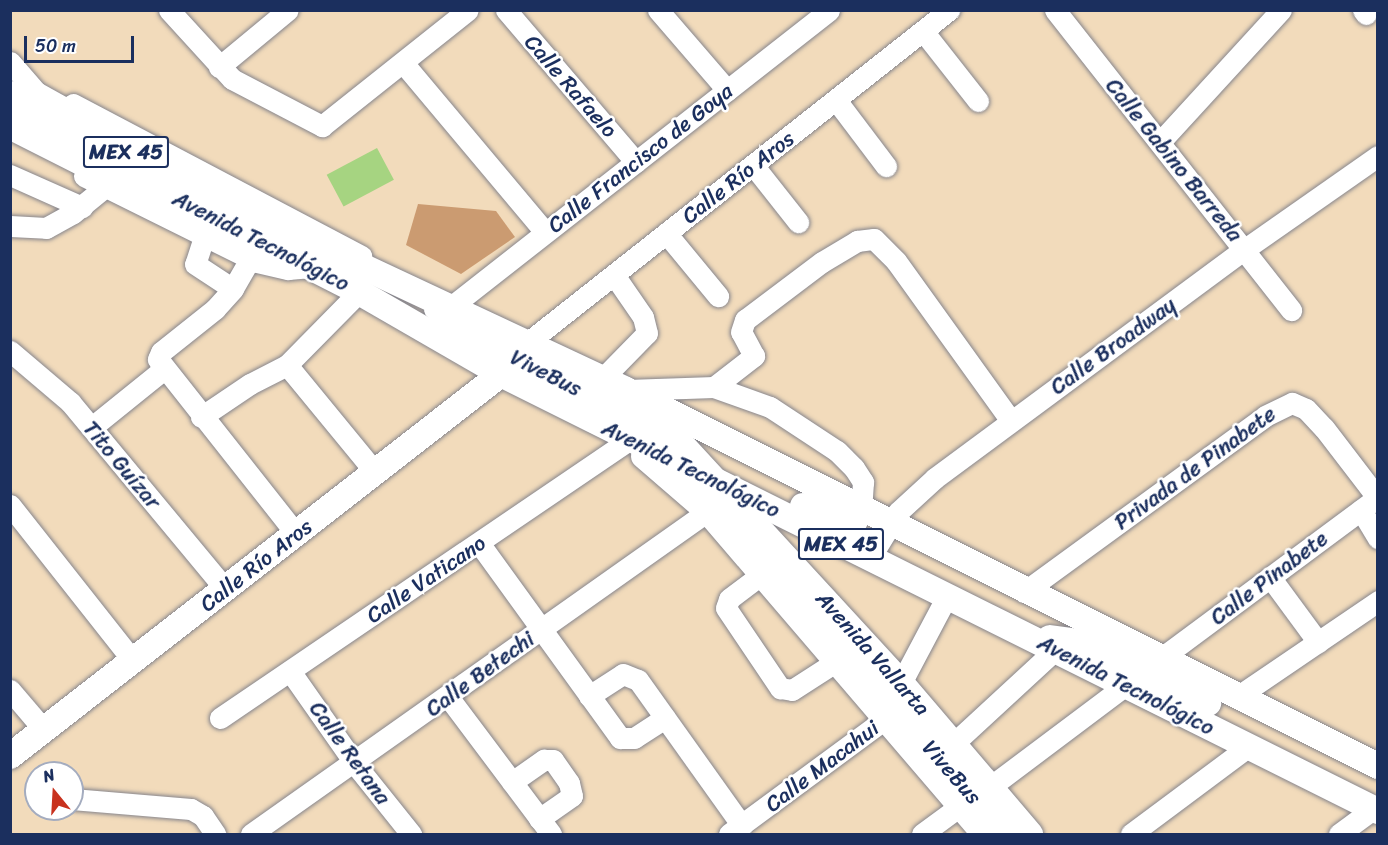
<!DOCTYPE html>
<meta charset="utf-8">
<style>
body{margin:0}
#map{position:relative;width:1388px;height:845px;overflow:hidden;background:#f2dbbb;font-family:Sriracha,sans-serif}
div>[style]{position:absolute}
[style*='--x']{left:calc(var(--x)*1px);top:calc(var(--y)*1px);width:calc(var(--w)*1px);rotate:calc(var(--a)*1deg)}
.green>*{inset:0;background:#a6d481;transform-origin:0 0}
.building>*{inset:0;background:#cb9b71}
.roads{filter:drop-shadow(0 0 2px #86858c) drop-shadow(0 0 2px #86858c)}
.minor>*{height:21px;margin:-10.5px;padding:0 10.5px;transform-origin:10.5px;border-radius:10.5px;background:#fff}
.major>*{height:26px;margin:-13px;padding:0 13px;transform-origin:13px;border-radius:13px;background:#fff}
span{translate:-50% -50%;white-space:nowrap;text-align:center;line-height:1.15;-webkit-text-stroke:5px #fff;paint-order:stroke}
.shield-label span{padding:2px 4px;background:#fff;border:2px solid;border-radius:4px;-webkit-text-stroke-width:0}
.shield-label{font-size:21px;color:#1b2f5e;font-weight:700}
.street-label{font-size:22px;color:#1b2f5e}
.frame{position:absolute;inset:0;border:12px solid #1b2f5e;pointer-events:none}
.north{position:absolute;left:24px;top:761px;width:60px;height:60px;box-sizing:border-box;background:#fff;border:2px solid #a4acbf;border-radius:50%;rotate:342deg;font-size:16px;font-weight:700;line-height:24px;text-align:center;color:#1b2f5e}
.north::after{content:'';display:block;margin:auto;width:21px;height:27px;background:#c8321e;clip-path:polygon(50% 0,100% 100%,50% 72%,0 100%)}
.scale{position:absolute;left:24px;top:36px;width:110px;height:27px;box-sizing:border-box;border:3px solid #1b2f5e;border-top:0;padding-left:8px;font-size:18px;line-height:21px;white-space:nowrap;color:#1b2f5e;-webkit-text-stroke:4px #fff;paint-order:stroke}
</style>
<div id="map">
<div class="green">
<i style="left:377px;top:148px;width:36px;height:57px;rotate:62deg"></i>
</div>
<div class="building">
<i style="clip-path:polygon(418px 204px,496px 211px,515px 237px,461px 274px,406px 245px)"></i>
</div>
<div class="roads">
<div class="minor">
<i style="--x:169;--y:10;--w:93;--a:47.6"></i>
<i style="--x:232;--y:79;--w:102;--a:27.6"></i>
<i style="--x:322;--y:126;--w:186;--a:-38.5"></i>
<i style="--x:506;--y:10;--w:200;--a:49.5"></i>
<i style="--x:658;--y:10;--w:106;--a:49.2"></i>
<i style="--x:1055;--y:10;--w:382;--a:51.8"></i>
<i style="--x:1363;--y:10;--w:5;--a:53"></i>
<i style="--x:923;--y:31;--w:89;--a:51.8"></i>
<i style="--x:10;--y:62;--w:40;--a:49"></i>
<i style="--x:36;--y:92;--w:54;--a:29"></i>
<i style="--x:404;--y:64;--w:219;--a:50"></i>
<i style="--x:219;--y:67;--w:89;--a:-39.6"></i>
<i style="--x:836;--y:100;--w:83;--a:52.9"></i>
<i style="--x:73;--y:104;--w:326;--a:27.8"></i>
<i style="--x:10;--y:129;--w:102;--a:26.8"></i>
<i style="--x:1160;--y:142;--w:179;--a:-47.5"></i>
<i style="--x:753;--y:165;--w:73;--a:51.7"></i>
<i style="--x:10;--y:175;--w:79;--a:24"></i>
<i style="--x:84;--y:176;--w:193;--a:26.4"></i>
<i style="--x:257;--y:262;--w:32;--a:13"></i>
<i style="--x:288;--y:269;--w:23;--a:-5"></i>
<i style="--x:10;--y:226;--w:36;--a:3"></i>
<i style="--x:46;--y:228;--w:31;--a:-29"></i>
<i style="--x:73;--y:213;--w:41;--a:-39.1"></i>
<i style="--x:666;--y:233;--w:82;--a:50.5"></i>
<i style="--x:204;--y:237;--w:28;--a:108"></i>
<i style="--x:195;--y:264;--w:45;--a:33.3"></i>
<i style="--x:250;--y:259;--w:34;--a:120"></i>
<i style="--x:233;--y:289;--w:27;--a:132"></i>
<i style="--x:215;--y:309;--w:69;--a:141.5"></i>
<i style="--x:161;--y:352;--w:8;--a:113"></i>
<i style="--x:158;--y:359;--w:223;--a:51.7"></i>
<i style="--x:452;--y:306;--w:479;--a:-38.1"></i>
<i style="--x:434;--y:309;--w:52;--a:34.9"></i>
<i style="--x:477;--y:339;--w:184;--a:26.4"></i>
<i style="--x:642;--y:421;--w:44;--a:45"></i>
<i style="--x:527;--y:343;--w:538;--a:-38.28"></i>
<i style="--x:10;--y:351;--w:79;--a:40.4"></i>
<i style="--x:70;--y:402;--w:243;--a:50.3"></i>
<i style="--x:287;--y:365;--w:139;--a:50.6"></i>
<i style="--x:602;--y:379;--w:64;--a:-45.6"></i>
<i style="--x:647;--y:333;--w:16;--a:-104"></i>
<i style="--x:643;--y:317;--w:51;--a:-124.6"></i>
<i style="--x:714;--y:387;--w:51;--a:-37.8"></i>
<i style="--x:754;--y:356;--w:27;--a:-118"></i>
<i style="--x:741;--y:332;--w:13;--a:-72"></i>
<i style="--x:745;--y:320;--w:96;--a:-37"></i>
<i style="--x:822;--y:262;--w:41;--a:-31"></i>
<i style="--x:857;--y:241;--w:17;--a:-7"></i>
<i style="--x:874;--y:239;--w:31;--a:45"></i>
<i style="--x:896;--y:261;--w:197;--a:54.3"></i>
<i style="--x:627;--y:390;--w:87;--a:-2"></i>
<i style="--x:714;--y:387;--w:59;--a:19.7"></i>
<i style="--x:770;--y:407;--w:80;--a:33.3"></i>
<i style="--x:837;--y:451;--w:24;--a:45"></i>
<i style="--x:854;--y:468;--w:17;--a:57"></i>
<i style="--x:863;--y:482;--w:28;--a:94"></i>
<i style="--x:201;--y:417;--w:59;--a:-34"></i>
<i style="--x:250;--y:384;--w:42;--a:-27.2"></i>
<i style="--x:287;--y:365;--w:103;--a:-45.4"></i>
<i style="--x:92;--y:427;--w:92;--a:-38.9"></i>
<i style="--x:702;--y:484;--w:464;--a:49"></i>
<i style="--x:10;--y:505;--w:199;--a:51.7"></i>
<i style="--x:1361;--y:510;--w:33;--a:59"></i>
<i style="--x:479;--y:543;--w:241;--a:54.1"></i>
<i style="--x:620;--y:738;--w:14;--a:0"></i>
<i style="--x:634;--y:738;--w:37;--a:-33"></i>
<i style="--x:870;--y:558;--w:54;--a:-58.7"></i>
<i style="--x:898;--y:512;--w:50;--a:-42.6"></i>
<i style="--x:935;--y:478;--w:385;--a:-36.5"></i>
<i style="--x:1245;--y:249;--w:162;--a:-35"></i>
<i style="--x:762;--y:574;--w:41;--a:142.9"></i>
<i style="--x:729;--y:599;--w:9;--a:108"></i>
<i style="--x:726;--y:608;--w:97;--a:56"></i>
<i style="--x:780;--y:688;--w:12;--a:9"></i>
<i style="--x:792;--y:690;--w:54;--a:-32.8"></i>
<i style="--x:1270;--y:577;--w:81;--a:53.6"></i>
<i style="--x:1024;--y:592;--w:298;--a:-36.1"></i>
<i style="--x:1265;--y:416;--w:30;--a:-26"></i>
<i style="--x:1292;--y:403;--w:15;--a:23"></i>
<i style="--x:1306;--y:409;--w:26;--a:47"></i>
<i style="--x:1324;--y:428;--w:87;--a:52.5"></i>
<i style="--x:1160;--y:659;--w:272;--a:-36.6"></i>
<i style="--x:290;--y:671;--w:113;--a:55"></i>
<i style="--x:355;--y:764;--w:90;--a:51.3"></i>
<i style="--x:901;--y:683;--w:98;--a:-62.1"></i>
<i style="--x:10;--y:690;--w:52;--a:49.6"></i>
<i style="--x:589;--y:696;--w:40;--a:-32.9"></i>
<i style="--x:623;--y:674;--w:16;--a:22"></i>
<i style="--x:638;--y:680;--w:179;--a:54.5"></i>
<i style="--x:1237;--y:697;--w:171;--a:-34.2"></i>
<i style="--x:449;--y:698;--w:170;--a:53.1"></i>
<i style="--x:220;--y:718;--w:497;--a:-34.2"></i>
<i style="--x:953;--y:744;--w:139;--a:-42.7"></i>
<i style="--x:512;--y:782;--w:39;--a:-35"></i>
<i style="--x:544;--y:760;--w:9;--a:0"></i>
<i style="--x:553;--y:760;--w:28;--a:55"></i>
<i style="--x:569;--y:783;--w:13;--a:77"></i>
<i style="--x:572;--y:796;--w:40;--a:145.1"></i>
<i style="--x:990;--y:787;--w:170;--a:-36.9"></i>
<i style="--x:72;--y:799;--w:119;--a:4.8"></i>
<i style="--x:191;--y:809;--w:14;--a:30"></i>
<i style="--x:203;--y:816;--w:22;--a:56"></i>
<i style="--x:251;--y:834;--w:560;--a:-35.25"></i>
<i style="--x:729;--y:834;--w:194;--a:-36.4"></i>
<i style="--x:922;--y:834;--w:47;--a:-36.4"></i>
<i style="--x:1131;--y:834;--w:147;--a:-36.7"></i>
<i style="--x:1339;--y:834;--w:42;--a:-36.3"></i>
</div>
<div class="major">
<i style="--x:10;--y:94;--w:259;--a:26.6"></i>
<i style="--x:242;--y:210;--w:424;--a:25.1"></i>
<i style="--x:626;--y:390;--w:841;--a:26.57"></i>
<i style="--x:10;--y:114;--w:392;--a:27"></i>
<i style="--x:359;--y:292;--w:164;--a:30"></i>
<i style="--x:501;--y:374;--w:980;--a:26.49"></i>
<i style="--x:650;--y:410;--w:371;--a:47.4"></i>
<i style="--x:901;--y:683;--w:199;--a:49.5"></i>
<i style="--x:644;--y:456;--w:84;--a:40.7"></i>
<i style="--x:708;--y:511;--w:426;--a:49.4"></i>
<i style="--x:803;--y:506;--w:47;--a:24.9"></i>
<i style="--x:846;--y:526;--w:7;--a:-16"></i>
<i style="--x:853;--y:524;--w:16;--a:-60"></i>
<i style="--x:1050;--y:638;--w:28;--a:8"></i>
<i style="--x:1078;--y:642;--w:65;--a:22.6"></i>
<i style="--x:1138;--y:667;--w:17;--a:-21"></i>
<i style="--x:1126;--y:685;--w:15;--a:-28"></i>
<i style="--x:1139;--y:678;--w:17;--a:0"></i>
<i style="--x:1156;--y:678;--w:58;--a:25.7"></i>
<i style="--x:10;--y:756;--w:622;--a:-37.88"></i>
</div>
</div>
<div class="shield-label">
<span style="left:126px;top:152px">MEX 45</span>
<span style="left:841px;top:544px">MEX 45</span>
</div>
<div class="street-label">
<span style="left:571px;top:86px;rotate:49deg">Calle Rafaelo</span>
<span style="left:640px;top:158px;rotate:-38deg">Calle Francisco de Goya</span>
<span style="left:1174px;top:160px;rotate:51deg">Calle Gabino Barreda</span>
<span style="left:738px;top:177px;rotate:-38deg">Calle Río Aros</span>
<span style="left:261px;top:241px;rotate:27deg">Avenida Tecnológico</span>
<span style="left:1113px;top:346px;rotate:-36deg">Calle Broadway</span>
<span style="left:546px;top:373px;rotate:27deg">ViveBus</span>
<span style="left:122px;top:465px;rotate:50deg">Tito Guízar</span>
<span style="left:1195px;top:468px;rotate:-36deg">Privada de Pinabete</span>
<span style="left:691px;top:469px;rotate:26deg">Avenida Tecnológico</span>
<span style="left:256px;top:565px;rotate:-38deg">Calle Río Aros</span>
<span style="left:1269px;top:578px;rotate:-37deg">Calle Pinabete</span>
<span style="left:426px;top:579px;rotate:-34deg">Calle Vaticano</span>
<span style="left:873px;top:653px;rotate:48deg">Avenida Vallarta</span>
<span style="left:480px;top:674px;rotate:-36deg">Calle Betechi</span>
<span style="left:1126px;top:685px;rotate:27deg">Avenida Tecnológico</span>
<span style="left:350px;top:753px;rotate:54deg">Calle Retana</span>
<span style="left:822px;top:766px;rotate:-37deg">Calle Macahui</span>
<span style="left:952px;top:772px;rotate:49deg">ViveBus</span>
</div>
<div class="frame"></div>
<div class="north">N</div>
<div class="scale">50 m</div>
</div>
